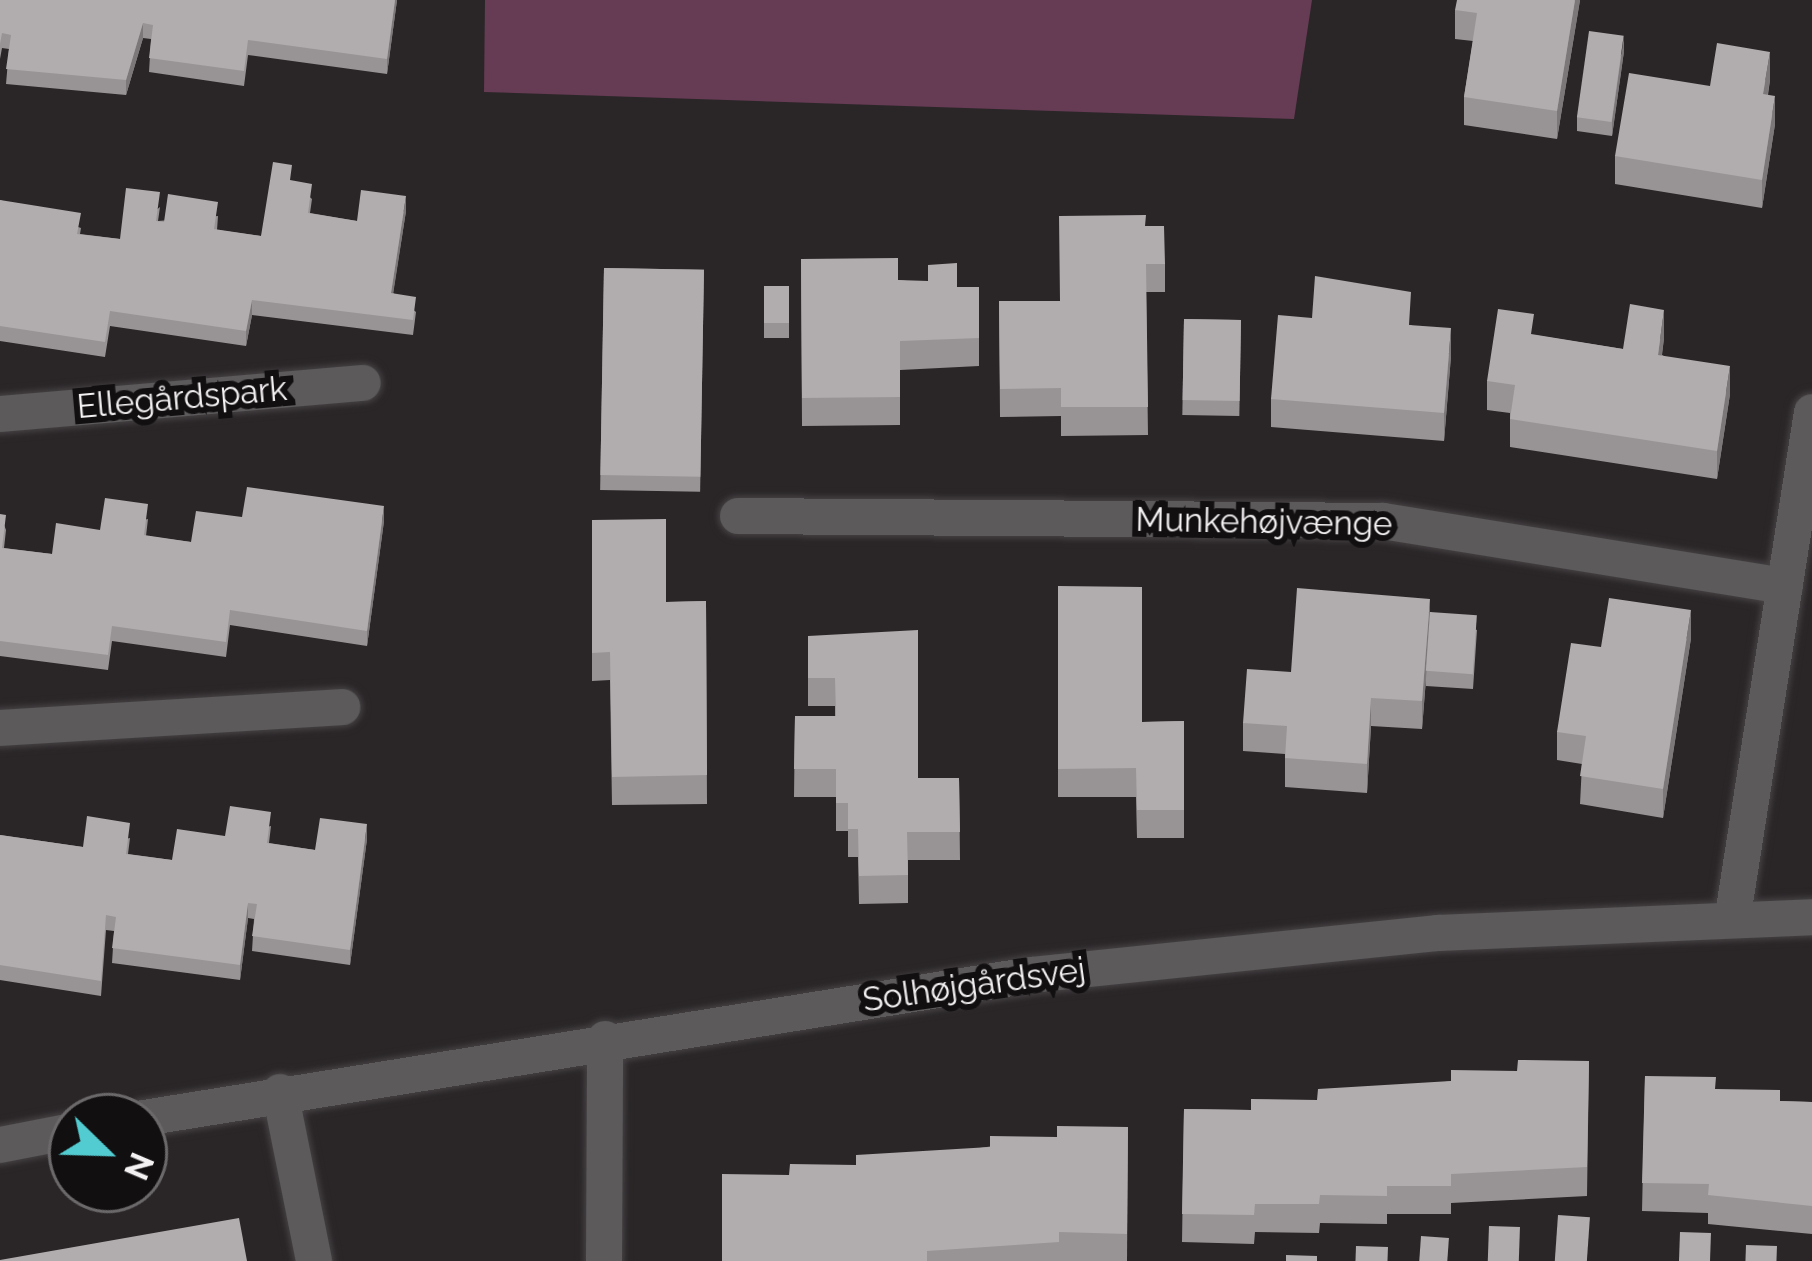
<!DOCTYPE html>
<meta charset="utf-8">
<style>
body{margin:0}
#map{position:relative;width:1812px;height:1261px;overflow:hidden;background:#2a2628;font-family:Raleway,sans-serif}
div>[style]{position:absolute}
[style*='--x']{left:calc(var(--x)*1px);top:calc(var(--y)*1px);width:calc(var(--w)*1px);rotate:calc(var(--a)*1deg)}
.green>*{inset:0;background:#663b54}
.roads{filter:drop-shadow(0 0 3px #464244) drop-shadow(0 0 3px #464244)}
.minor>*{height:36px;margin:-18px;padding:0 18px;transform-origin:18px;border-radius:18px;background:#5c5a5b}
.tertiary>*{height:36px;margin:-18px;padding:0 18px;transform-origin:18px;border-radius:18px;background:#5c5a5b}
.wall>*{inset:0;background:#989496;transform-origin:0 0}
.shaded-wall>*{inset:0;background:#7c787a}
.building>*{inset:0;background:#b1acae;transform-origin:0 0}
span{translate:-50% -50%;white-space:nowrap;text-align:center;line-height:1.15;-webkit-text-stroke:12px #110f10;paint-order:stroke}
.street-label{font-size:33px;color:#f4f1f3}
.north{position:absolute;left:48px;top:1093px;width:120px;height:120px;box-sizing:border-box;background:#110f10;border:3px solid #6c696b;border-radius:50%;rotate:113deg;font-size:33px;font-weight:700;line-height:48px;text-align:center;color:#f4f1f3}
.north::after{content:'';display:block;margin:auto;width:42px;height:54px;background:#52ccd0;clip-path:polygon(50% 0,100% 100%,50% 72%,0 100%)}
</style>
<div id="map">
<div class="green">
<i style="clip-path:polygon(485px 0,1312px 0,1294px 119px,484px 92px)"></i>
</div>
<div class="roads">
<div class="minor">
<i style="--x:0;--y:414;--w:364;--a:-4.9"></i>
<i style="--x:738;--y:516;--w:645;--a:0.44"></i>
<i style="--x:1383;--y:521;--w:407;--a:9.2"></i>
<i style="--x:0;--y:728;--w:343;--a:-3.5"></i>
<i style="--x:1733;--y:915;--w:509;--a:-81.07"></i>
<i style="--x:280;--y:1092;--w:172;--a:78.6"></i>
<i style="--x:604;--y:1261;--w:222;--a:-89.7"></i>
</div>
<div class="tertiary">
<i style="--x:144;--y:1118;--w:898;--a:-9.16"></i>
<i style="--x:1031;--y:975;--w:409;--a:-5.9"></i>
<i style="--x:1438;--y:933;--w:374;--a:-2.4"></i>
<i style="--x:0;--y:1145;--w:73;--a:-11"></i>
</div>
</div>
<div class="wall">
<i style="clip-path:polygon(0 0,397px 0,387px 74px,248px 55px,244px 86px,149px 72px,151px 39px,143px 38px,126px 95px,6px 84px,9px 49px,2px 48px,0 59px)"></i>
<i style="clip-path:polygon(1580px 0,1557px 139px,1464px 125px,1464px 97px,1473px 41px,1455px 39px,1455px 10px)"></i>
<i style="clip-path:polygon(1624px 51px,1612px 136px,1577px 131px,1577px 117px)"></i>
<i style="clip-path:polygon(1770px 80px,1768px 95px,1775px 124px,1762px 208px,1615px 184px,1615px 156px,1710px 86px)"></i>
<i style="clip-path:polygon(292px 181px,312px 199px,310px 213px,357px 221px,406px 211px,393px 293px,416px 312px,413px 335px,252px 315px,246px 346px,110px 326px,105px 357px,0 341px,0 200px,81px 228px,80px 234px,120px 239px,160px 207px,158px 221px,218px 216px,217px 230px,261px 236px)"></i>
<i style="clip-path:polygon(1145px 226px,1165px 264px,1165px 292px,1146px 292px,1148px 435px,1061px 436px,1061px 416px,1000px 417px,999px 301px,1060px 301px)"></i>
<i style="clip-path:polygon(801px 259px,898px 280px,957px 287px,979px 287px,979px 366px,900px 370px,900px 425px,802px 426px)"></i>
<i style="left:604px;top:268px;width:100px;height:222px;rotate:1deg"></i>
<i style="left:764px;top:286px;width:25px;height:52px"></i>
<i style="clip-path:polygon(1312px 318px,1411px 325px,1451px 356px,1444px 441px,1271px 427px,1271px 399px)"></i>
<i style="left:1241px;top:320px;width:96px;height:57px;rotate:91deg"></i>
<i style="clip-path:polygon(1534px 335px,1623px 349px,1664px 338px,1662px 355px,1730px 394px,1717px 479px,1510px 447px,1510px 413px,1487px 410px,1487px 381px)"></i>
<i style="clip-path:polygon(0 514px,6px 530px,4px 548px,52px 554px,100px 530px,148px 519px,146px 536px,191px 542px,242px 517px,384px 521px,367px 646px,230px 625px,226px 657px,112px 641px,108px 670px,0 656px)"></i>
<i style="clip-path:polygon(592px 520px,666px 602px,706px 601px,707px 804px,612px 805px,610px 680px,592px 681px)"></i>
<i style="clip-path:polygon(1058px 586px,1142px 722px,1184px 721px,1184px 838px,1137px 838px,1136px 797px,1058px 797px)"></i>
<i style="clip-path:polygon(1430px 612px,1477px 630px,1473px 689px,1426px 686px,1426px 679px,1422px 729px,1371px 726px,1367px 793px,1285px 787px,1285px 754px,1243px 751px,1243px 723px,1291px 672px)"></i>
<i style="clip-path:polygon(808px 636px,918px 778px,959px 778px,960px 860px,908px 860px,908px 903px,859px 904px,858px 857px,848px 857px,848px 831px,836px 831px,836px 797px,794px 797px,795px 716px,835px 716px,835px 706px,808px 706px)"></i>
<i style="clip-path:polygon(1691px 638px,1663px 818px,1580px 804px,1582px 764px,1557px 760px,1557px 732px,1601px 647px)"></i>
<i style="clip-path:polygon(271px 826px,269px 843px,315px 850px,367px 839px,350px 965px,252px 951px,254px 919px,248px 918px,240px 980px,112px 963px,114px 931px,106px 930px,101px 996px,0 980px,0 835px,83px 847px,130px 838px,128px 854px,172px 860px,225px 836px)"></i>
<i style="clip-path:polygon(1589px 1061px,1587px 1196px,1451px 1203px,1451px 1214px,1387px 1214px,1387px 1224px,1320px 1223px,1319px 1233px,1255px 1232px,1254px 1244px,1182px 1242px,1184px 1109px,1251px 1110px)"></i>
<i style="clip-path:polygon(1645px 1076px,1780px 1101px,1812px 1102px,1812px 1234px,1708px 1224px,1708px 1213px,1642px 1211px)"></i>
<i style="clip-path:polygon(1128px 1127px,1127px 1261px,722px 1261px,789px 1175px)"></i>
</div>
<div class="shaded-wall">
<i style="clip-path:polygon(395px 0,397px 0,387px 74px,387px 59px)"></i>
<i style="clip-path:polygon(1575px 0,1580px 0,1557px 139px,1557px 111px)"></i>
<i style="clip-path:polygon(143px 23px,143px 38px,126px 95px,126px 80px)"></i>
<i style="clip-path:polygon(1624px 36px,1624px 51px,1612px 136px,1612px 121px)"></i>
<i style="clip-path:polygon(1770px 52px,1770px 80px,1763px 122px,1763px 94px)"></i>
<i style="clip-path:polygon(1775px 96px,1775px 124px,1762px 208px,1762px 180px)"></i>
<i style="clip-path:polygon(406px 196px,406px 211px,391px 308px,391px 293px)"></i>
<i style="clip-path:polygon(252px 300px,252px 315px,246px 346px,246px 331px)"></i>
<i style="clip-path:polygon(1664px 310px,1664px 338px,1658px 383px,1658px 355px)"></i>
<i style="clip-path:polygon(1451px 328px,1451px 356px,1444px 441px,1444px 413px)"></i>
<i style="clip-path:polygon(1730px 366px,1730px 394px,1717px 479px,1717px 451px)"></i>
<i style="clip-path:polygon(384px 506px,384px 521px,367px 646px,367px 631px)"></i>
<i style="clip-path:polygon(1430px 599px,1430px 627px,1422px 729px,1422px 701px)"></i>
<i style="clip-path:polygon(1691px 610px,1691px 638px,1663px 818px,1663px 789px)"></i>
<i style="clip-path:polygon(1371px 698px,1371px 726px,1367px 793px,1367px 764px)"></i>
<i style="clip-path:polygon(367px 824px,367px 839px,350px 965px,350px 950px)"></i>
<i style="clip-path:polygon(248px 903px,248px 918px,240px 980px,240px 965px)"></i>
</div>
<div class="building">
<i style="clip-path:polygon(0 0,395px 0,387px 59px,248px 40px,244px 71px,149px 58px,153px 25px,143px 23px,126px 80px,6px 69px,11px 35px,2px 33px,0 44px)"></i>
<i style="clip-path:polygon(1457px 0,1575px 0,1557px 111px,1464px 97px,1477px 13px,1455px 10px)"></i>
<i style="left:1589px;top:31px;width:35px;height:87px;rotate:8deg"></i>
<i style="clip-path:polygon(1717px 43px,1770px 52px,1763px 94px,1775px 96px,1762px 180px,1615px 156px,1629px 73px,1710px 86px)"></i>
<i style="clip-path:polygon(273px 162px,292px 165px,290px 180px,312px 184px,308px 213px,357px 221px,361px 190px,406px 196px,391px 293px,416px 297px,413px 320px,252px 300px,246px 331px,110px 311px,105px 342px,0 326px,0 200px,81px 213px,77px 234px,120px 239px,126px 188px,160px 192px,156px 221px,164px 222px,168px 194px,218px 202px,214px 229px,261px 236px)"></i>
<i style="clip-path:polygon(1146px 215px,1145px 226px,1164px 226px,1165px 264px,1146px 264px,1148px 407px,1061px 407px,1061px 388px,1000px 389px,999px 301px,1060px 301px,1059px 216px)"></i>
<i style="clip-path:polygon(898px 258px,898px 280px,928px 281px,928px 265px,957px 263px,957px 287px,979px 287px,979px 338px,900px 341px,900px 397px,802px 398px,801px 259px)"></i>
<i style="left:604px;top:268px;width:100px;height:207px;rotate:1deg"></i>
<i style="clip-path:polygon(1315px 276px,1411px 292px,1409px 325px,1451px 328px,1444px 413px,1271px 399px,1278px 315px,1312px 318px)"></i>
<i style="left:764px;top:286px;width:25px;height:37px"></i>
<i style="clip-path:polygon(1630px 304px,1664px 310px,1658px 355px,1730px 366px,1717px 451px,1510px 419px,1515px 385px,1487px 381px,1498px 309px,1534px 314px,1531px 334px,1623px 349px)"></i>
<i style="left:1241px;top:320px;width:81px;height:57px;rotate:91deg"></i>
<i style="clip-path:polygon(247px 487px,384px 506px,367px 631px,230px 610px,226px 642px,112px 626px,108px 655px,0 641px,0 514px,6px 515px,2px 548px,52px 554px,56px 523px,100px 530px,105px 498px,148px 504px,144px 535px,191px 542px,196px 511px,242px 517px)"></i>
<i style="clip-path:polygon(666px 519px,666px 602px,706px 601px,707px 775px,612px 777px,610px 652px,592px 653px,592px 520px)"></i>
<i style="clip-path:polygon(1058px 586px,1142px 587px,1142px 722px,1184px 721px,1184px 810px,1137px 810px,1136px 768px,1058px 769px)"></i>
<i style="clip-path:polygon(1297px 588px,1430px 599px,1422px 701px,1371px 698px,1367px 764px,1285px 758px,1287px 726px,1243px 723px,1247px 669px,1291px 672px)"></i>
<i style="clip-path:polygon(1609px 598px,1691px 610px,1663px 789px,1580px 776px,1586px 736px,1557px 732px,1571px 643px,1601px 647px)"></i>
<i style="left:1430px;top:612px;width:47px;height:59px;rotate:4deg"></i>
<i style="clip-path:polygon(918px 630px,918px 778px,959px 778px,960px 832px,907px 832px,908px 875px,859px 876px,858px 829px,848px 829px,848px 803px,836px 803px,836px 769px,794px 769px,795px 716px,836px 716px,835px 678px,808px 678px,808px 636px)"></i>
<i style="clip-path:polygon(230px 806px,271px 812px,267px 843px,315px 850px,320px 818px,367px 824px,350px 950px,252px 936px,257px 904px,248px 903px,240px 965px,112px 948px,116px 917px,106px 915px,101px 981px,0 965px,0 835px,83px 847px,87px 816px,130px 823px,126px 854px,172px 860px,177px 829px,225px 836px)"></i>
<i style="clip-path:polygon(1518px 1060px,1589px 1061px,1587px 1167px,1451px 1174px,1451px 1186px,1387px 1186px,1387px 1196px,1320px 1195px,1319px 1204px,1255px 1204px,1254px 1215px,1182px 1214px,1184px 1109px,1251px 1110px,1251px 1099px,1317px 1100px,1318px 1089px,1451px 1081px,1451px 1070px,1517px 1071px)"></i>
<i style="clip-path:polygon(1645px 1076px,1716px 1077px,1715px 1089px,1780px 1090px,1780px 1101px,1812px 1102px,1812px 1206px,1708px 1195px,1709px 1184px,1642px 1183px)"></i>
<i style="clip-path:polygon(1057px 1126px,1128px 1127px,1127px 1234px,1059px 1232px,1059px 1242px,927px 1251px,927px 1261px,722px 1261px,722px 1174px,789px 1175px,790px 1164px,856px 1165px,856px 1155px,990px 1147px,990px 1136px,1057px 1137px)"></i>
<i style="left:1558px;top:1215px;width:32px;height:46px;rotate:4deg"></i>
<i style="clip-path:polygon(239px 1218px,247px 1261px,0 1261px,0 1260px)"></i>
<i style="left:1489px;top:1226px;width:31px;height:35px;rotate:2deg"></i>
<i style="left:1680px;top:1232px;width:31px;height:29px;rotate:2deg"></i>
<i style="left:1421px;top:1236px;width:28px;height:25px;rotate:4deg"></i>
<i style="left:1746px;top:1245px;width:31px;height:16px;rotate:2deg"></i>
<i style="left:1356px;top:1246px;width:32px;height:15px;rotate:2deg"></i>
<i style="clip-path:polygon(1286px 1255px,1317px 1256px,1317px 1261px,1286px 1261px)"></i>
</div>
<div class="street-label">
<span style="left:182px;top:398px;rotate:-5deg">Ellegårdspark</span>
<span style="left:1264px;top:522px;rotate:1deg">Munkehøjvænge</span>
<span style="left:974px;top:985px;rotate:-8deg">Solhøjgårdsvej</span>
</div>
<div class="north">N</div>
</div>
